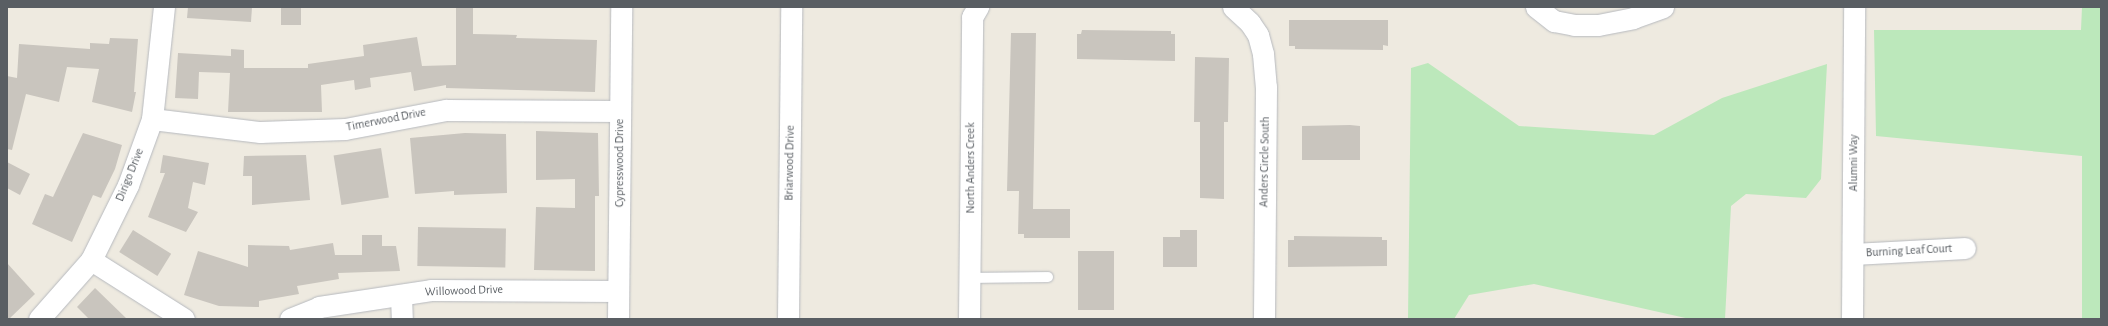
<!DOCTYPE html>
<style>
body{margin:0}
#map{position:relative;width:2108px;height:326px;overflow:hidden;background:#eeeae0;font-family:"Alegreya Sans",sans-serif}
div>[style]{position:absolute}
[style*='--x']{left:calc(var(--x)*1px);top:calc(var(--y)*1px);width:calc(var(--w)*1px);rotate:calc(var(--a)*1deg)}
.green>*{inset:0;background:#bce8bb}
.building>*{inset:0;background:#c9c5be;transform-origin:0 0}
.roads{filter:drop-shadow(0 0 1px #b6b9be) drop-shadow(0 0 1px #b6b9be)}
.lane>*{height:10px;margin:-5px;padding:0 5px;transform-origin:5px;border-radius:5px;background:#fff}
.street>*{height:21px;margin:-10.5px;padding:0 10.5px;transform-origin:10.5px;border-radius:10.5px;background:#fff}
span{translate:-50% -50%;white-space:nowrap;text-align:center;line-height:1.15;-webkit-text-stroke:4px #fff;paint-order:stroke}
.street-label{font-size:12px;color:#595e63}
.frame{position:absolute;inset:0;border:8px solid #595e63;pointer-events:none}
</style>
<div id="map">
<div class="green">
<i style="clip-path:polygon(2082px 7px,2101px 7px,2101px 319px,2082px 319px,2082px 156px,1876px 136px,1874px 30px,2081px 30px)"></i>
<i style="clip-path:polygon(1428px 63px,1519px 126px,1654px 135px,1722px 98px,1827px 64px,1821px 179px,1806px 198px,1746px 194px,1731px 206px,1725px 319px,1690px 319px,1534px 284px,1469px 295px,1454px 319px,1408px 319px,1411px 68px)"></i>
</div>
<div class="building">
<i style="clip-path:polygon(188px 7px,252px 7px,251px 22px,187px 18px)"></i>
<i style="left:281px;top:7px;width:20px;height:18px"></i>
<i style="clip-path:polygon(456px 7px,473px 7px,473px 34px,517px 35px,516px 38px,597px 40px,595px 92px,446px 88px,446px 85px,414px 91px,411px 72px,370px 78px,371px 87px,355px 90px,354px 80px,321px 85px,322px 112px,228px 112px,230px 73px,199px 72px,198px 99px,175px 98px,178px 53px,231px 56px,231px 49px,244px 50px,244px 68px,308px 68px,308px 64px,364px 56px,363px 45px,417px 37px,422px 66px,456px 65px)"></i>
<i style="clip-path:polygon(1289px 20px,1388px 20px,1388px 46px,1383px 45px,1383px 50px,1295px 49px,1295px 46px,1289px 46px)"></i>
<i style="clip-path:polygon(1082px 30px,1171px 31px,1171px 34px,1175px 34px,1175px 61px,1077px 59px,1077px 34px,1081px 34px)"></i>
<i style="clip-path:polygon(1011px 33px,1036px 33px,1033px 209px,1070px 209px,1070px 238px,1024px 238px,1024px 234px,1018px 234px,1019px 191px,1007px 191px)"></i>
<i style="clip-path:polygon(110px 38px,138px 39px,134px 92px,136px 92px,132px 112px,92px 102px,99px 69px,67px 67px,59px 102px,26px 94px,12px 150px,7px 149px,7px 76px,17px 78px,19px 44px,90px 49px,90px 43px,109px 44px)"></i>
<i style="clip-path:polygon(1195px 57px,1229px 58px,1228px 122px,1224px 122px,1224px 199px,1200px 198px,1200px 122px,1194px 122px)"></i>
<i style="clip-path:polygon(1350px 125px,1360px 126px,1360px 160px,1302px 160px,1302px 126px)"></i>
<i style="clip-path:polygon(536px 131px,598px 133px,599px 196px,595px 196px,595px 271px,534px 270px,536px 207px,575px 208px,575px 179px,536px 180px)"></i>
<i style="clip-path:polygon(83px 133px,122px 145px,115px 169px,101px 198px,93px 195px,72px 242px,32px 224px,45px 194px,53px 197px)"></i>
<i style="clip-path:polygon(465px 133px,506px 134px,507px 193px,454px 195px,454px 191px,415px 194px,410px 138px)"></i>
<i style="left:381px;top:148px;width:50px;height:48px;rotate:81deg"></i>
<i style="clip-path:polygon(163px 155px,209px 163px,205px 185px,193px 182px,188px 208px,198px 212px,186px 232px,148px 217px,165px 173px,160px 173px)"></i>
<i style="clip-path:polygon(306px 155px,310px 200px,252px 205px,252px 176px,243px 176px,244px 156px)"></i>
<i style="clip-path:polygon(7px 162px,30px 174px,20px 195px,7px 188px)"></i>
<i style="left:418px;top:227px;width:88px;height:39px;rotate:1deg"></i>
<i style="left:133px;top:230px;width:45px;height:26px;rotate:32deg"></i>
<i style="clip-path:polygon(1180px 230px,1197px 230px,1197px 267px,1163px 267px,1163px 237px,1180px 237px)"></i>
<i style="clip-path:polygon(362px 235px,382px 235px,382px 246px,396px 246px,400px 271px,338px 273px,339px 279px,297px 286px,299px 294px,259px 301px,259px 307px,219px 306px,184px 295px,198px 251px,248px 267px,248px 245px,289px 246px,290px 250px,333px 243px,335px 255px,362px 255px)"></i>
<i style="clip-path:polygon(1294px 236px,1382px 237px,1382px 240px,1387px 240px,1387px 266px,1288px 267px,1288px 240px,1294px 240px)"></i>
<i style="left:1078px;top:251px;width:36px;height:59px"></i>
<i style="clip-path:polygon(7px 263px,35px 294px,9px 319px,7px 319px)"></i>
<i style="clip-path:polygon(95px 288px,127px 319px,89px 319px,77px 307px)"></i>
</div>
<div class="roads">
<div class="lane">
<i style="--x:970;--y:278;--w:78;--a:-0.7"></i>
</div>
<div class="street">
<i style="--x:1233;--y:7;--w:23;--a:43"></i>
<i style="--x:1250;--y:23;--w:14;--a:56"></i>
<i style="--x:1258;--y:35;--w:20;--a:75"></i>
<i style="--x:1263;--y:54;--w:33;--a:85"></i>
<i style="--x:1266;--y:87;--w:232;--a:90.5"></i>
<i style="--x:1536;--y:7;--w:23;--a:38"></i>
<i style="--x:1554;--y:21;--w:20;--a:11"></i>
<i style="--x:1574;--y:25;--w:24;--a:0"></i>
<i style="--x:1598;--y:25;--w:36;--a:-11"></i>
<i style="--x:1633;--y:18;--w:32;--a:-20"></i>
<i style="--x:152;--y:119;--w:109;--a:6.9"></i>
<i style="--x:260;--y:132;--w:85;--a:-2"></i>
<i style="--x:345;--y:129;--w:103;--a:-10.7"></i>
<i style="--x:446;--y:110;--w:174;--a:0.3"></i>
<i style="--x:1854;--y:254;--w:111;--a:-3.1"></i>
<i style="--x:91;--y:260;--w:110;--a:32.4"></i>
<i style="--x:401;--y:295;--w:24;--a:88"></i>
<i style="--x:39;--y:319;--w:79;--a:-48.6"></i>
<i style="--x:91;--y:260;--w:84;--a:-63.7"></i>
<i style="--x:128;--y:185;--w:70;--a:-70"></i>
<i style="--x:152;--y:119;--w:113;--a:-83.9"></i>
<i style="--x:290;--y:319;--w:31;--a:-22"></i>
<i style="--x:319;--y:307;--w:113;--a:-8.6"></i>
<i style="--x:431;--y:290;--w:187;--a:0.3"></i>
<i style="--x:618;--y:319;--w:312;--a:-89.4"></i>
<i style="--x:788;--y:319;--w:312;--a:-89.4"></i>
<i style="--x:969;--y:319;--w:302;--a:-89.4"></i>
<i style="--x:972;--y:17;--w:12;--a:-59"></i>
<i style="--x:1852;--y:319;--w:312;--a:-89.6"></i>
</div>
</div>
<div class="street-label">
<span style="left:386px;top:120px;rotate:-11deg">Timerwood Drive</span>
<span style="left:1265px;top:162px;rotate:-89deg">Anders Circle South</span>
<span style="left:620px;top:163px;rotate:-90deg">Cypresswood Drive</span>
<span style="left:790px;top:163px;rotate:-89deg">Briarwood Drive</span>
<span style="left:1854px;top:163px;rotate:-90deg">Alumni Way</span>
<span style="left:971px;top:168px;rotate:-90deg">North Anders Creek</span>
<span style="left:130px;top:175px;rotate:-68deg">Dirigo Drive</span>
<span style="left:1909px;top:251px;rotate:-3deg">Burning Leaf Court</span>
<span style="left:464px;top:291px;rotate:-2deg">Willowood Drive</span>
</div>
<div class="frame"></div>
</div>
